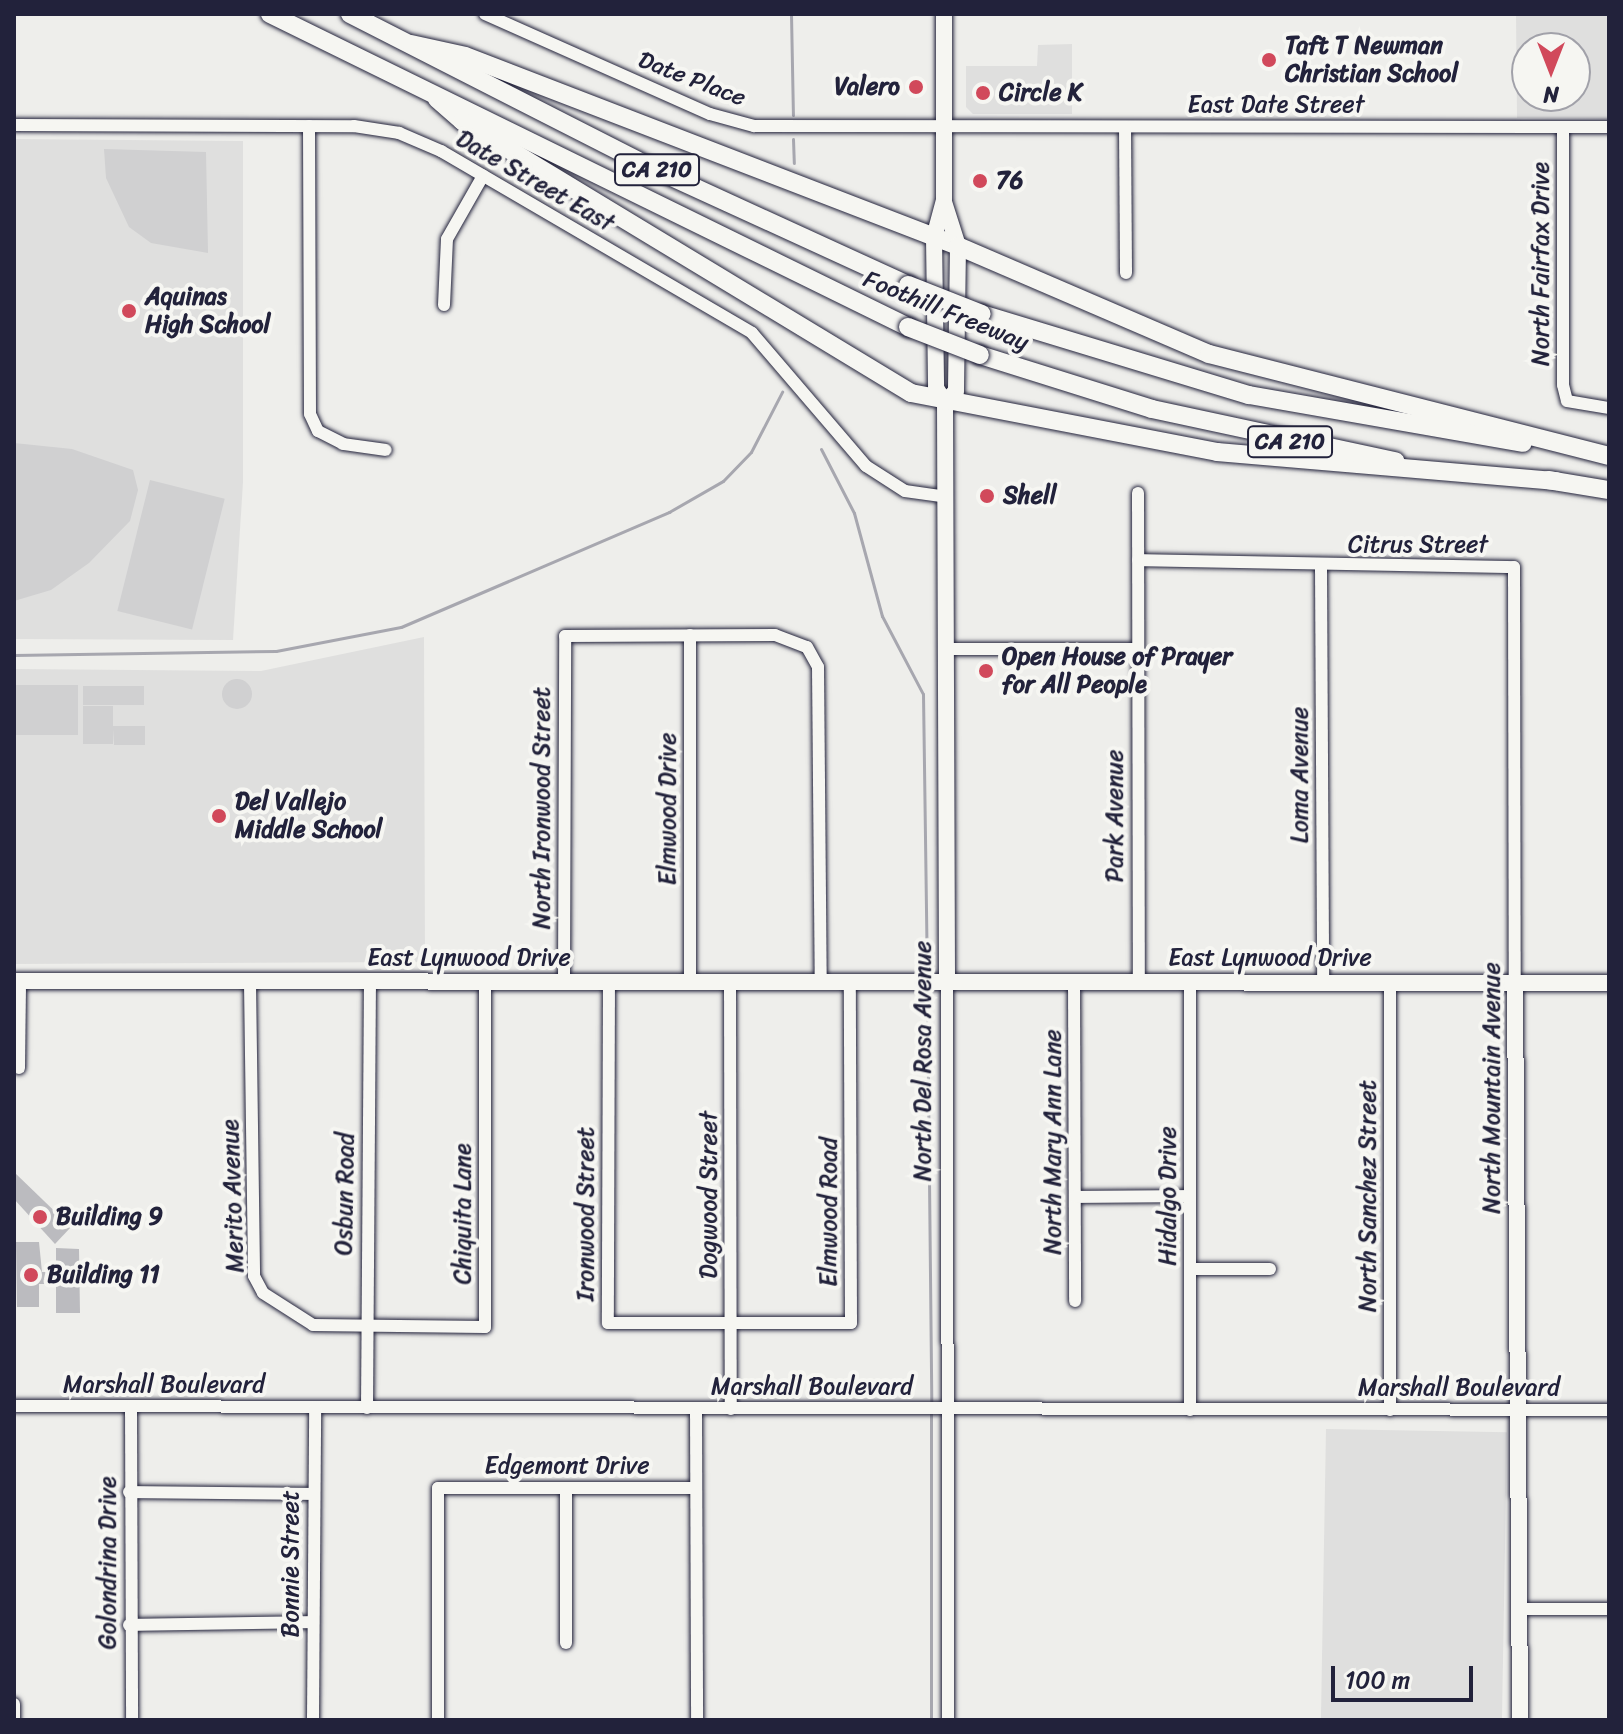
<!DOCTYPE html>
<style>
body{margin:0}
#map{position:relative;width:1623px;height:1734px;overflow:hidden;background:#eeeeeb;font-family:Sriracha,sans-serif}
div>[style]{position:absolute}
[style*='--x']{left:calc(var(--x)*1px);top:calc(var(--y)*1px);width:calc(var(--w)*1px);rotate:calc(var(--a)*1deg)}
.built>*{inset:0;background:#dfdfde;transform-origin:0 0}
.green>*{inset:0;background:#d0d0d1;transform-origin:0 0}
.round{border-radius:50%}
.stream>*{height:3px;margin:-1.5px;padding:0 1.5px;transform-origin:1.5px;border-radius:1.5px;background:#a7a7af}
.building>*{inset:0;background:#bbbbbf}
.roads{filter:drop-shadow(0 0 2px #22223b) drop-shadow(0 0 2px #22223b)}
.minor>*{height:12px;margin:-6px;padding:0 6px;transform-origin:6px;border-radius:6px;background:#f6f6f2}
.major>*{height:16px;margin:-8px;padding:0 8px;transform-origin:8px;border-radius:8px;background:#f6f6f2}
.highway>*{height:18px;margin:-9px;padding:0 9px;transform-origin:9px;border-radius:9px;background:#f6f6f2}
.bridges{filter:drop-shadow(0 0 2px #22223b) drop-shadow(0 0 2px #22223b)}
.highway-bridge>*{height:18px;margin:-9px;padding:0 9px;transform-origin:9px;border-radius:9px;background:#f6f6f2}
.dots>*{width:22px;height:22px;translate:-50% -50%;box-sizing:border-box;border:4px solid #f6f6f2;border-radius:50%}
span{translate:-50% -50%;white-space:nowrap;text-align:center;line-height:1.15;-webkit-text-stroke:8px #f6f6f2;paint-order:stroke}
.shield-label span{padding:2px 6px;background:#f6f6f2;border:2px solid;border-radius:6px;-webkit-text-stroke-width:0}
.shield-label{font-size:22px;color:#22223b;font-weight:700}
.poi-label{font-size:24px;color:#22223b;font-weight:700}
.left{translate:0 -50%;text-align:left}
.right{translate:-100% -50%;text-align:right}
.street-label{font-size:24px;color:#22223b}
.frame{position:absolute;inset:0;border:16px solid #22223b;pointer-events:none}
.north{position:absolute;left:1511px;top:32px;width:80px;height:80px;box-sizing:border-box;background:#f6f6f2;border:2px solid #a1a1a9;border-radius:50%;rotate:180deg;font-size:22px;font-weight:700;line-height:32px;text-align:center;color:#22223b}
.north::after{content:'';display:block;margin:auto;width:28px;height:36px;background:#d1495b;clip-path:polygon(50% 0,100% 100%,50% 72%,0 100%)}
.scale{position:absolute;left:1331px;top:1666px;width:142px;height:36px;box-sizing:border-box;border:4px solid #22223b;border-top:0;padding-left:10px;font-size:24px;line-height:28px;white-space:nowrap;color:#22223b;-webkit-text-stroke:6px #f6f6f2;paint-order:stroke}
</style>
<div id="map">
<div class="built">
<i style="clip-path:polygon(evenodd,1516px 14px,1609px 14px,1609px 119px,1517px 118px,1516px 14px,1527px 48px,1575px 48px,1575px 96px,1527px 96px,1527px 48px)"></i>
<i style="clip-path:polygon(1072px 44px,1072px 114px,973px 114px,966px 107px,966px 66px,1037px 66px,1038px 45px)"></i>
<i style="clip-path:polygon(14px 139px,243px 141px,243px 482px,233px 640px,14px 639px)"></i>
<i style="clip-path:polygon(424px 637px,425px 962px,14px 964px,14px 669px,261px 671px)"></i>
<i style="left:1326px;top:1429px;width:181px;height:291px;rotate:1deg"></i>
</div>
<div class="green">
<i style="clip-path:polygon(104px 149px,206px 152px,208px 253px,151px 243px,129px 227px,106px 178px)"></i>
<i style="clip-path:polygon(14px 443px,72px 449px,133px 470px,138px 490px,130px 521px,89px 563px,51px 590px,14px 601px)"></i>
<i style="left:150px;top:480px;width:77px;height:135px;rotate:14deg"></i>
<i class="round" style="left:222px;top:679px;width:30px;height:30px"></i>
<i style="left:14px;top:685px;width:64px;height:50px"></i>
<i style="left:83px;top:686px;width:61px;height:19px"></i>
<i style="clip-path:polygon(83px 706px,113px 706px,113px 726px,145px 726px,145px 745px,114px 745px,114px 729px,113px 744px,83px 744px)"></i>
</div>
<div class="stream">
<i style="--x:791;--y:14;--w:101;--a:88.9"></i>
<i style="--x:793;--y:139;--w:24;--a:88"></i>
<i style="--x:821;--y:449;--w:72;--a:62.7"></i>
<i style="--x:854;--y:513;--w:107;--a:74.8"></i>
<i style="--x:882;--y:616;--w:88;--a:62.3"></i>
<i style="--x:923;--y:694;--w:282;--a:89.2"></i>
<i style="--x:14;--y:655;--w:262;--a:-0.9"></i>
<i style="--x:276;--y:651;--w:127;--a:-10.9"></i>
<i style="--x:401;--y:627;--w:292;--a:-23.2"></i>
<i style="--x:669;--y:512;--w:62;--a:-29.9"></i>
<i style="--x:723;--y:481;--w:40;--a:-46"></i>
<i style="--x:751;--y:452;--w:68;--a:-62.7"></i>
<i style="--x:927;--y:988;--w:416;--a:89.4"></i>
<i style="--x:931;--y:1412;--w:308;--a:90"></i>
</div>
<div class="building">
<i style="clip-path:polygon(14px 1172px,71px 1227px,55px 1244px,14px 1199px)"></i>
<i style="clip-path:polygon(16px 1242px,39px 1242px,42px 1272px,56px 1272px,56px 1248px,79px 1249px,80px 1313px,56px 1313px,56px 1284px,39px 1284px,39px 1307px,17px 1307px)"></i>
</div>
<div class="roads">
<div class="minor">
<i style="--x:485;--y:14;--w:246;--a:24"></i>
<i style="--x:710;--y:114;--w:46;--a:15.3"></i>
<i style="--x:754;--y:126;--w:855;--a:0.07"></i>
<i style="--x:14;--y:125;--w:340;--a:0.2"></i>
<i style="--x:354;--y:126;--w:46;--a:8.8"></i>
<i style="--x:399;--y:133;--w:46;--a:23.2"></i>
<i style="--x:441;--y:151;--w:360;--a:30.3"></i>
<i style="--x:752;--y:333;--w:175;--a:49.4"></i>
<i style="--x:866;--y:466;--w:46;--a:32.7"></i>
<i style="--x:905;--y:491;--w:42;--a:8.1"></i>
<i style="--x:309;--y:126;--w:288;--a:89.8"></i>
<i style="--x:310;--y:414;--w:19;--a:65"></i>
<i style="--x:318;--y:431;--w:28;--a:27"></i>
<i style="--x:343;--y:444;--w:43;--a:7.9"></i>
<i style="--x:1125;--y:127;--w:146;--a:89.6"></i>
<i style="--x:1563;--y:127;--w:258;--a:90"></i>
<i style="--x:1563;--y:385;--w:16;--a:76"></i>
<i style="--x:1567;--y:401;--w:43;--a:9.5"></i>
<i style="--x:444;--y:305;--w:66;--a:-87.4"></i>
<i style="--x:447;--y:239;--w:73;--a:-60.3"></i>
<i style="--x:1138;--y:493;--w:489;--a:89.9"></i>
<i style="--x:1138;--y:560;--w:376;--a:1.1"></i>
<i style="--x:1514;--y:567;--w:416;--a:89.9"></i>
<i style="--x:1321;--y:567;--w:416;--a:89.7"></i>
<i style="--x:946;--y:649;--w:190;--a:0"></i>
<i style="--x:564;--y:981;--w:345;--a:-89.8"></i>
<i style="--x:565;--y:636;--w:210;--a:-0.3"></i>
<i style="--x:775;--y:635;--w:34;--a:21"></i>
<i style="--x:807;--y:647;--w:23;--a:61"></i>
<i style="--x:818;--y:667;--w:315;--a:89.5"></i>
<i style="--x:609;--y:981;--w:342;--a:90.2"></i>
<i style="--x:608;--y:1323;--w:243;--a:0"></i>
<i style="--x:851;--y:1323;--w:341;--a:-90.2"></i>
<i style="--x:690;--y:982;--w:347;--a:-90"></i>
<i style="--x:730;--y:982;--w:427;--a:89.9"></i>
<i style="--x:947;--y:982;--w:738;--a:89.92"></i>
<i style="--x:1074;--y:982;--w:319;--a:89.8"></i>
<i style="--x:1190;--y:982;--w:428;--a:90"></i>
<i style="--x:250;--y:983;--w:293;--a:89.2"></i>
<i style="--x:254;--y:1276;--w:19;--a:62"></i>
<i style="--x:263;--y:1293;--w:59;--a:32.6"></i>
<i style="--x:313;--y:1325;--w:172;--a:0.7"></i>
<i style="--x:485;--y:1327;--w:346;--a:-90"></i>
<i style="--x:1390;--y:983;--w:427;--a:90"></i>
<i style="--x:19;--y:1068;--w:87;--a:-89.3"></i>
<i style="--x:1075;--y:1197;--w:115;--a:-0.5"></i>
<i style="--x:1190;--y:1269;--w:80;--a:0"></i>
<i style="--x:14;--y:1406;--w:1595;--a:0.14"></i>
<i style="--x:131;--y:1407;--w:313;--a:89.8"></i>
<i style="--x:367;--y:1408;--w:426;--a:-89.6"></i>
<i style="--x:696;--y:1409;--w:311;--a:89.8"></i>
<i style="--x:566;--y:1488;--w:155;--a:90"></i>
<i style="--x:129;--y:1492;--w:184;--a:0.6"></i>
<i style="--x:1520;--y:1609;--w:89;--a:0"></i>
<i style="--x:129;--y:1625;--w:183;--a:-0.9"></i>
<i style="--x:14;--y:1704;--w:16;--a:90"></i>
<i style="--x:313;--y:1720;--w:313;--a:-89.6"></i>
<i style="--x:438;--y:1720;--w:232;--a:-90"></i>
<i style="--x:438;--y:1488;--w:258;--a:0"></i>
</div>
<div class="major">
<i style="--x:944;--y:14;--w:186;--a:90"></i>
<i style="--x:944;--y:200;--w:39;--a:105"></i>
<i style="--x:934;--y:238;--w:150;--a:89.2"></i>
<i style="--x:936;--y:388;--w:17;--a:57"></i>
<i style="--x:945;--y:402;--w:580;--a:89.8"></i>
<i style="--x:944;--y:202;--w:46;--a:72.3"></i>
<i style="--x:958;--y:246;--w:145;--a:90.8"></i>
<i style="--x:956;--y:391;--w:16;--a:135"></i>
<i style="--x:14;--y:981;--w:1595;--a:0.07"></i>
<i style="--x:1515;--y:983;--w:737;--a:89.61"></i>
</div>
<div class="highway">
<i style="--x:270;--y:14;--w:711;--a:26.13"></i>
<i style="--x:350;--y:14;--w:337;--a:27"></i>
<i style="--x:650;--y:167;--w:284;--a:24.6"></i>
<i style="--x:411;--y:44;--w:55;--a:12.5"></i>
<i style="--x:465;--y:56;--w:528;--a:21.08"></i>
<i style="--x:958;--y:246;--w:273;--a:23.3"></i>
<i style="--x:1209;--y:354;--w:413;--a:14.3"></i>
<i style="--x:437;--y:99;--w:33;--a:41"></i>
<i style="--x:462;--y:121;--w:525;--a:31.21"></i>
<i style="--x:911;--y:393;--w:312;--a:10.9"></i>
<i style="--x:1217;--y:452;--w:341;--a:4.9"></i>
<i style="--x:982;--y:314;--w:279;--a:16.9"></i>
<i style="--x:1249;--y:395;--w:278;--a:9.9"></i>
<i style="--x:980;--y:355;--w:180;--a:17.4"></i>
<i style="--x:1152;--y:409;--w:249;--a:12.1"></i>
<i style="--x:1548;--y:480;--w:62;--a:9.3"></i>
</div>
</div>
<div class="bridges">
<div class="highway-bridge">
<i style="--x:908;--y:285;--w:79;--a:21.4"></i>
<i style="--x:908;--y:327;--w:77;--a:21.3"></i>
</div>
</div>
<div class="dots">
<i style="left:1269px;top:60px;background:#d1495b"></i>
<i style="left:916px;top:87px;background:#d1495b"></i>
<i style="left:983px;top:93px;background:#d1495b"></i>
<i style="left:980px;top:181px;background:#d1495b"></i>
<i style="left:129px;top:311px;background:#d1495b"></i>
<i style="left:987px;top:496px;background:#d1495b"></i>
<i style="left:986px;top:671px;background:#d1495b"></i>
<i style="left:219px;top:816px;background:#d1495b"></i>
<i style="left:40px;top:1217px;background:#d1495b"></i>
<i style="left:31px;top:1275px;background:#d1495b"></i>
</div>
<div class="shield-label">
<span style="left:657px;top:170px">CA 210</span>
<span style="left:1290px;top:442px">CA 210</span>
</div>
<div class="poi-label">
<span class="left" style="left:1285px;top:60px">Taft T Newman<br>Christian School</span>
<span class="right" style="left:900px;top:87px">Valero</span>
<span class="left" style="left:999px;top:93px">Circle K</span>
<span class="left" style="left:996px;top:181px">76</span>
<span class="left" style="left:145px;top:311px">Aquinas<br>High School</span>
<span class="left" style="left:1003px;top:496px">Shell</span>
<span class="left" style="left:1002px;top:671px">Open House of Prayer<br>for All People</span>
<span class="left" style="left:235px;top:816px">Del Vallejo<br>Middle School</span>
<span class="left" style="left:56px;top:1217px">Building 9</span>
<span class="left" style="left:47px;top:1275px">Building 11</span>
</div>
<div class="street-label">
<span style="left:692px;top:79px;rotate:21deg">Date Place</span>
<span style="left:1276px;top:105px">East Date Street</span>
<span style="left:535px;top:181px;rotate:30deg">Date Street East</span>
<span style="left:1541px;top:264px;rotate:-90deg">North Fairfax Drive</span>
<span style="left:946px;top:311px;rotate:22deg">Foothill Freeway</span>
<span style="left:1418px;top:545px">Citrus Street</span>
<span style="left:1300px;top:775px;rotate:-90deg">Loma Avenue</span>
<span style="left:542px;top:808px;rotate:-90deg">North Ironwood Street</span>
<span style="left:668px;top:809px;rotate:-90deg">Elmwood Drive</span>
<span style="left:1115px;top:816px;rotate:-90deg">Park Avenue</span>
<span style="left:469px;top:958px">East Lynwood Drive</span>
<span style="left:1270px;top:958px">East Lynwood Drive</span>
<span style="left:923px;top:1061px;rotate:-90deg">North Del Rosa Avenue</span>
<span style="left:1492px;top:1088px;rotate:-90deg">North Mountain Avenue</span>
<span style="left:1053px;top:1142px;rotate:-90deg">North Mary Ann Lane</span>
<span style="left:345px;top:1194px;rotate:-89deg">Osbun Road</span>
<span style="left:709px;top:1195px;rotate:-90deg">Dogwood Street</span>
<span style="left:233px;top:1196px;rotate:-92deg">Merito Avenue</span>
<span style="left:1168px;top:1196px;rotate:-90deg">Hidalgo Drive</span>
<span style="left:1368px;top:1196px;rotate:-90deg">North Sanchez Street</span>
<span style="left:829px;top:1212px;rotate:-90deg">Elmwood Road</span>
<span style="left:463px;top:1214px;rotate:-90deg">Chiquita Lane</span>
<span style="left:586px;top:1214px;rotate:-90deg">Ironwood Street</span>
<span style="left:164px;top:1385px">Marshall Boulevard</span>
<span style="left:812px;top:1387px">Marshall Boulevard</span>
<span style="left:1459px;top:1388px">Marshall Boulevard</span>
<span style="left:567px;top:1466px">Edgemont Drive</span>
<span style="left:108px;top:1563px;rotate:-90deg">Golondrina Drive</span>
<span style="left:291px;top:1564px;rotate:-90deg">Bonnie Street</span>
</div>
<div class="frame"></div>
<div class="north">N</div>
<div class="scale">100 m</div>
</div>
